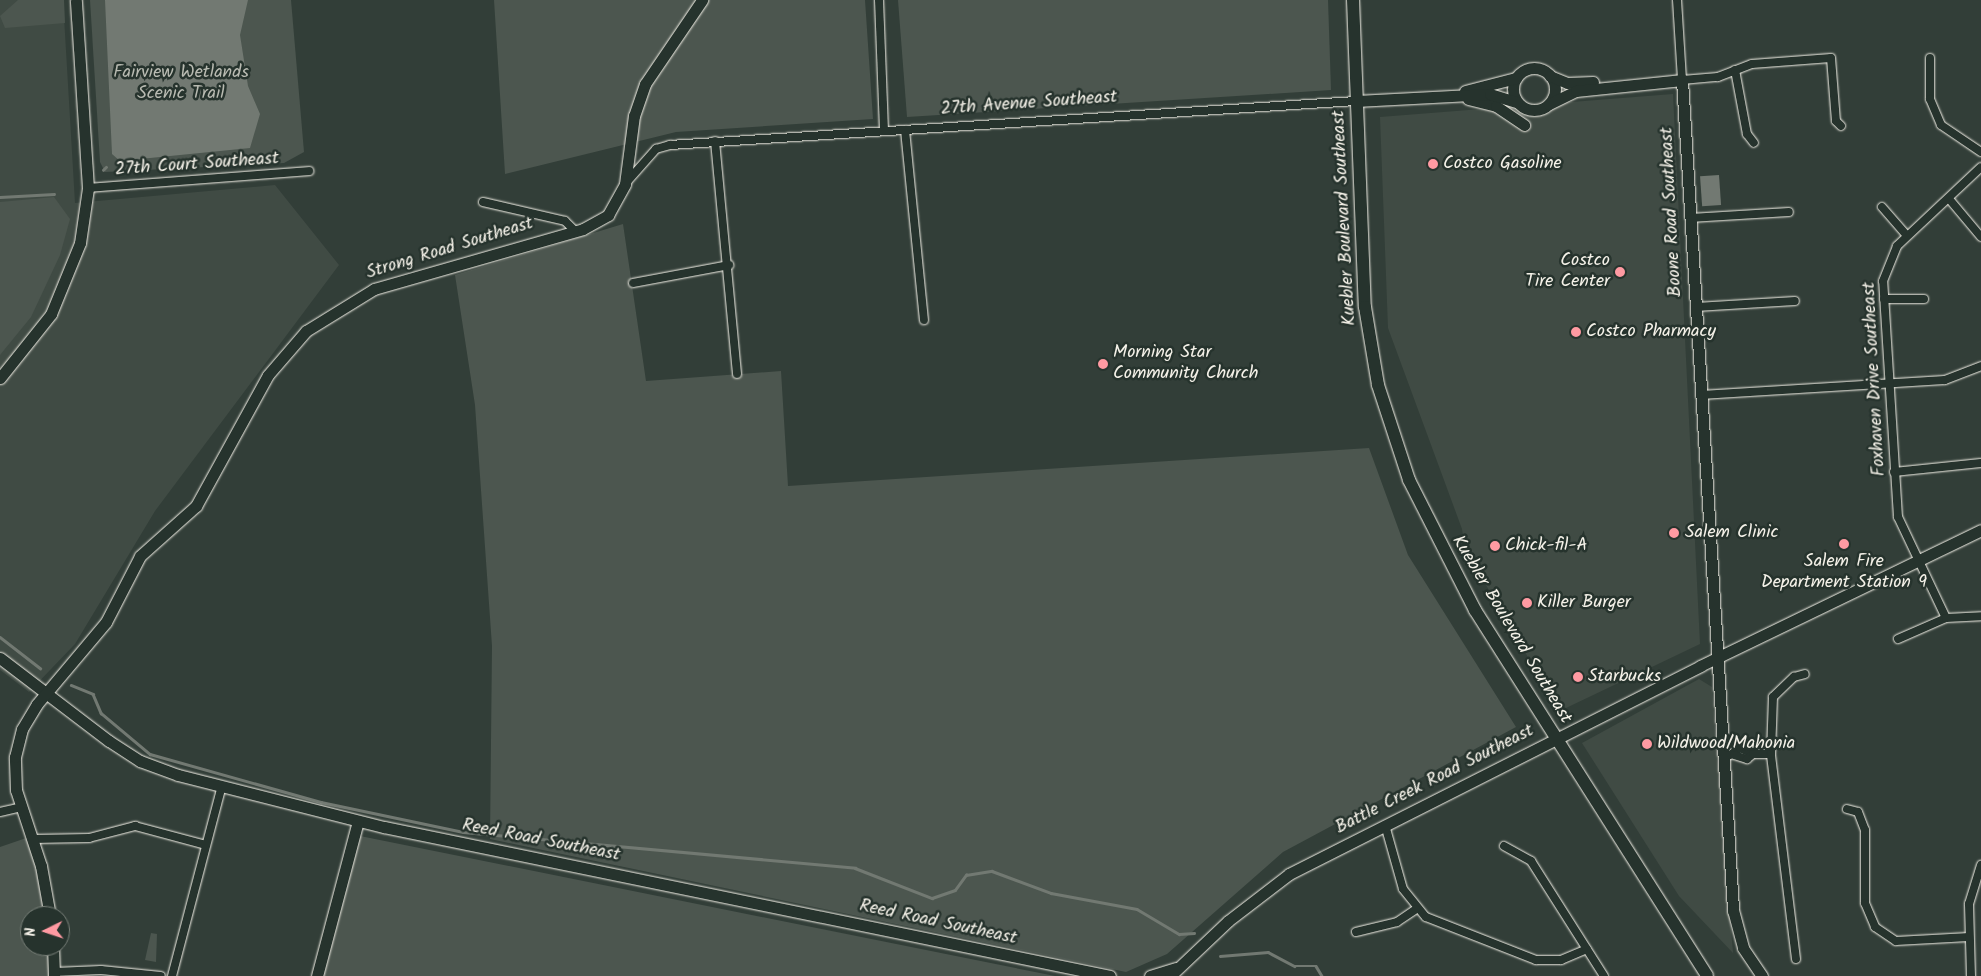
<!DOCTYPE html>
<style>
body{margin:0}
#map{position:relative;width:1981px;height:976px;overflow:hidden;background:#323e38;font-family:Kalam,sans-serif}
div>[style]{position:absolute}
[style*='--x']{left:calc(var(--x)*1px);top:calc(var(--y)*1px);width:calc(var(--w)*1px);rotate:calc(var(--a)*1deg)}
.built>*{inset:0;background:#404b44}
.green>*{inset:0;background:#4c564f}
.water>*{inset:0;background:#727972;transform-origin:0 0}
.stream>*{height:2.5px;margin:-1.25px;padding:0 1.25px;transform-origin:1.25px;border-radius:1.25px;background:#727972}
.roads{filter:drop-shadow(0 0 1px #f4f1e8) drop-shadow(0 0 1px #f4f1e8)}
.street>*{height:8px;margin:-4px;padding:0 4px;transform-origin:4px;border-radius:4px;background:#26332d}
.secondary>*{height:11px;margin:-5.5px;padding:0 5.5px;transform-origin:5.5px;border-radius:5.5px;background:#26332d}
.secondary>.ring{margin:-5.5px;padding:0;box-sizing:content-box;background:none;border:11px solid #26332d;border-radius:50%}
.primary>*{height:12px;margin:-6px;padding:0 6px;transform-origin:6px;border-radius:6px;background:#26332d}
.dots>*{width:14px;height:14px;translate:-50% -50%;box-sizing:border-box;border:2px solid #26332d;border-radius:50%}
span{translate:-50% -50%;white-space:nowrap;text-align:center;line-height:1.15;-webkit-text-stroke:5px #26332d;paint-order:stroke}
.park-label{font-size:18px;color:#b9bbb2}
.street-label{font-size:18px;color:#f4f1e8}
.poi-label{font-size:18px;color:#f4f1e8}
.left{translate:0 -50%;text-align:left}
.right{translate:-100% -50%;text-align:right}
.north{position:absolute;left:20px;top:906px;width:50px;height:50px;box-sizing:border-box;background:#26332d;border:1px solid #787f78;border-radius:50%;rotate:266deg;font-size:14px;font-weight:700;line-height:20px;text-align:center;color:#f4f1e8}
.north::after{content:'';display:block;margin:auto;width:18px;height:22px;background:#ff9aa2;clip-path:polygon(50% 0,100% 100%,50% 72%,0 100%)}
</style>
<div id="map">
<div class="built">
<i style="clip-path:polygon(0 0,63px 0,75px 203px,275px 185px,339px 265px,155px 511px,75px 644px,29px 692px,0 670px)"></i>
<i style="clip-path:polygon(1673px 94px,1700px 644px,1566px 708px,1554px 702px,1465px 549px,1462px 529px,1388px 328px,1380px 117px)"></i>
<i style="clip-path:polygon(1699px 679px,1712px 687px,1733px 953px,1679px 896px,1582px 743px)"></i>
</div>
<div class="green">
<i style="clip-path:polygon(18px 0,64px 0,65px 23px,5px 28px,0 16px)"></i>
<i style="clip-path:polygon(90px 0,291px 0,304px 152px,284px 163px,105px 172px,100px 162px)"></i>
<i style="clip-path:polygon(494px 0,865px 0,873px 119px,676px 132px,505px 174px)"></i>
<i style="clip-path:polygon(898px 0,1328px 0,1331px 90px,907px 117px)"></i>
<i style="clip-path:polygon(54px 197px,70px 219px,60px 255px,31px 317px,0 355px,0 202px)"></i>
<i style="clip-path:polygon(623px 224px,646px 381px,781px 371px,788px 486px,1369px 448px,1408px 555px,1516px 727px,1283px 852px,1167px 954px,1126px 972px,490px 839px,492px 646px,475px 405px,455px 275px)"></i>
<i style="clip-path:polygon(32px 836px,50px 916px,30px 916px,30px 946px,53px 946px,54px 976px,0 976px,0 847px)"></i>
<i style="clip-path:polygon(360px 836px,1055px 976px,319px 976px)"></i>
<i style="clip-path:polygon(151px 933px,157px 934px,156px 962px,145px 960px)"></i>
</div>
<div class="water">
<i style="clip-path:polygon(105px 0,248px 0,240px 35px,248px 86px,260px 114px,250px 148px,120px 161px,112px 154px)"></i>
<i style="left:1719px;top:175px;width:30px;height:19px;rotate:86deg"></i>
</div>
<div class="stream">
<i style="--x:103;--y:170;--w:4;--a:-45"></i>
<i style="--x:0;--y:197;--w:54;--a:-3.2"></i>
<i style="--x:0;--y:637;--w:51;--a:37.8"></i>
<i style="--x:71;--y:685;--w:24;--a:22"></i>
<i style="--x:93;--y:694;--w:21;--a:67"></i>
<i style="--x:101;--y:713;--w:64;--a:39.9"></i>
<i style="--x:150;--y:754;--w:178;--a:15.7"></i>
<i style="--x:321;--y:802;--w:145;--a:11.9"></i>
<i style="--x:463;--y:832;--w:394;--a:5.2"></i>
<i style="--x:855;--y:868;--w:83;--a:21.3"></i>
<i style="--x:932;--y:898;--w:24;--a:-19"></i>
<i style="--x:955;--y:890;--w:19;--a:-54"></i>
<i style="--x:966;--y:875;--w:26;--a:-9"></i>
<i style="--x:992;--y:871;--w:63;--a:20.4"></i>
<i style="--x:1051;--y:893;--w:87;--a:10.5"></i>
<i style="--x:1137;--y:909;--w:49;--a:30.8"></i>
<i style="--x:1179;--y:934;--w:15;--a:-4"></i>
<i style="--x:1220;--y:956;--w:48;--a:-4.8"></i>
<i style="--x:1268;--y:952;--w:30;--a:28"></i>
<i style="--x:1294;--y:966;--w:22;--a:0"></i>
<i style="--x:1316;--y:966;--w:12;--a:59"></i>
</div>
<div class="roads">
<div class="street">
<i style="--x:879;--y:0;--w:131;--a:87.8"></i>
<i style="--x:1677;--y:0;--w:80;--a:86.4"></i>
<i style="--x:1682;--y:80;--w:36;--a:-5"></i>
<i style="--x:1718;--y:77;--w:36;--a:-21"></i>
<i style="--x:1752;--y:64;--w:79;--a:-4.3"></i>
<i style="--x:1831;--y:58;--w:63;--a:85.5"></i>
<i style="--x:1836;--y:121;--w:7;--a:45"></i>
<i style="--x:1930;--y:58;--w:41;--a:90"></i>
<i style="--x:1930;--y:99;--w:28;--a:67"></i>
<i style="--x:1941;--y:125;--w:48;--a:34"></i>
<i style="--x:1735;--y:70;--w:65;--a:79.4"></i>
<i style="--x:1747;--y:134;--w:11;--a:52"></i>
<i style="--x:905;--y:130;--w:191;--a:84.3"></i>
<i style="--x:715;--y:141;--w:234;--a:84.6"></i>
<i style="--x:625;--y:184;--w:47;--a:-48.5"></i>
<i style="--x:656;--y:149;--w:15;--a:-16"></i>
<i style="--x:670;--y:145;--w:687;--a:-3.67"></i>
<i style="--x:88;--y:188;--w:222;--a:-4.4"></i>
<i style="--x:1950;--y:200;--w:48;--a:50"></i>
<i style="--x:483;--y:202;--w:84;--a:13"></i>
<i style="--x:565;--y:221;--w:14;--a:45"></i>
<i style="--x:1882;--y:207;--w:38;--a:49"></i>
<i style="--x:1690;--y:218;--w:99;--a:-3.5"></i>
<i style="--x:633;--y:283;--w:98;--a:-10.6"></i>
<i style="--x:1884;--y:299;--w:40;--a:0"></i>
<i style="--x:1696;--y:307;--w:99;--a:-3.5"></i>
<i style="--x:1701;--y:395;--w:244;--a:-3.5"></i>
<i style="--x:1945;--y:380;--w:39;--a:-21"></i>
<i style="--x:1894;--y:472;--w:87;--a:-5.9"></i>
<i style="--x:1946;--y:618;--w:112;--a:-115.4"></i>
<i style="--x:1898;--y:517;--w:236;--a:-93.6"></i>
<i style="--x:1883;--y:281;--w:38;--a:-68"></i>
<i style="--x:1897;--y:246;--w:115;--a:-43.2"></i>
<i style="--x:1898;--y:639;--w:52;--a:-23.6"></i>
<i style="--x:1946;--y:618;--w:35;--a:-3"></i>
<i style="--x:1730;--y:755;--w:12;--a:-35"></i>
<i style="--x:1740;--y:748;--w:14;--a:25"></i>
<i style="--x:1734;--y:755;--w:14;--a:17"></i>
<i style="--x:1747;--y:759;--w:8;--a:-40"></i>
<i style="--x:1753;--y:754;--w:18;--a:0"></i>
<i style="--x:1847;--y:809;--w:11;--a:15"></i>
<i style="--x:1858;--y:812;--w:19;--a:69"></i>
<i style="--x:1865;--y:830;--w:73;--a:90"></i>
<i style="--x:1865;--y:903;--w:26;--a:67"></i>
<i style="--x:1875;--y:927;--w:25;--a:34"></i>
<i style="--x:1896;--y:941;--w:73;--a:-3.1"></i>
<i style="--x:0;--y:812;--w:22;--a:-13"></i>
<i style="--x:1385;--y:825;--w:66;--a:74.3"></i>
<i style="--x:1403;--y:889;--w:36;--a:51"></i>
<i style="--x:1426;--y:917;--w:118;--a:21.4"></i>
<i style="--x:1536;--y:960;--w:25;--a:0"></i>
<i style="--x:1561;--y:960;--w:28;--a:-23"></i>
<i style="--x:33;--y:839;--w:56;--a:-1"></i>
<i style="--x:89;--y:838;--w:48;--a:-14.6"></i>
<i style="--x:135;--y:826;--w:73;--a:15"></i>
<i style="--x:1504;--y:846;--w:31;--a:29"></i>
<i style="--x:1531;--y:861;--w:136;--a:57.6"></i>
<i style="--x:1356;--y:932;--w:42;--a:-13.7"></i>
<i style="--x:1397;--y:922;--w:23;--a:-34"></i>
<i style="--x:1796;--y:959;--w:207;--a:-97"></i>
<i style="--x:1771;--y:754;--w:57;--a:-88"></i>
<i style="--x:1773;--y:697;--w:29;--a:-44"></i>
<i style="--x:1794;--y:677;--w:11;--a:-15"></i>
<i style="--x:54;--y:972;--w:47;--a:-2.4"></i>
<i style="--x:101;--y:970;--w:60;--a:5.7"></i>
<i style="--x:172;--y:976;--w:196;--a:-75.3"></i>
<i style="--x:1971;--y:976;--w:72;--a:-91.6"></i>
<i style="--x:1969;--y:904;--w:41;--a:-72.9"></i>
</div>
<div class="secondary">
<i class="ring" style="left:1513px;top:68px;width:31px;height:31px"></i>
<i style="--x:1550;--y:76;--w:18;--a:22"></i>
<i style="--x:1567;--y:83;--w:26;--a:-2"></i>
<i style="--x:1465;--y:91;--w:53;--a:-14.3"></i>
<i style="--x:1468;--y:99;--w:29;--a:14"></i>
<i style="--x:1496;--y:106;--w:34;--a:34"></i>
<i style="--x:1356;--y:101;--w:134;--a:-3"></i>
<i style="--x:1490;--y:94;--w:28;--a:17"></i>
<i style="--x:1549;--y:104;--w:30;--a:-26"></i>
<i style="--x:1576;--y:91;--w:107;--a:-5.9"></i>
<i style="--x:1682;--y:80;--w:832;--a:86.48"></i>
<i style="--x:1733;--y:910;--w:39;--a:75"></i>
<i style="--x:1743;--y:948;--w:34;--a:56"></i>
<i style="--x:0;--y:378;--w:82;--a:-51.4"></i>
<i style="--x:51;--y:314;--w:77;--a:-67.8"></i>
<i style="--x:80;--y:243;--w:56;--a:-81.7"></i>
<i style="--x:88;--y:188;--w:188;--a:-93.7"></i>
<i style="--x:0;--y:658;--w:137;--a:37.3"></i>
<i style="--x:109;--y:741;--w:37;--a:33"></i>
<i style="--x:140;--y:761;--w:40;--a:20.2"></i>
<i style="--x:178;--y:775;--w:212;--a:14.2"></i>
<i style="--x:384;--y:827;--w:741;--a:11.6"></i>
<i style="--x:50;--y:916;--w:51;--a:-100.2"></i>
<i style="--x:41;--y:866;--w:80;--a:-108.2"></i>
<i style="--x:16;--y:790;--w:33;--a:-92"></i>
<i style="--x:15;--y:757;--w:29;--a:-76"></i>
<i style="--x:22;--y:729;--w:29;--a:-59"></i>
<i style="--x:37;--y:704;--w:107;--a:-49.9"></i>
<i style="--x:106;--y:622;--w:74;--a:-62.7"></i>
<i style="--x:140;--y:556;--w:75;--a:-41.8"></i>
<i style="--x:196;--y:506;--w:149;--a:-61.2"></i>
<i style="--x:268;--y:375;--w:58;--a:-49.2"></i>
<i style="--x:306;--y:331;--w:80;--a:-31.7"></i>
<i style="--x:374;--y:289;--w:217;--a:-16"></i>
<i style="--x:583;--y:229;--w:29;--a:-29"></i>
<i style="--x:608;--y:215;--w:35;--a:-61"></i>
<i style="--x:625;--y:184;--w:69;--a:-82.5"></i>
<i style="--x:634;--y:116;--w:34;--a:-71"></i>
<i style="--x:645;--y:84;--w:102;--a:-55.8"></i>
<i style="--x:53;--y:946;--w:30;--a:88"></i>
<i style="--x:317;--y:976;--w:160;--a:-75.2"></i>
<i style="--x:1150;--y:976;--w:27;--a:-17"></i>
<i style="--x:1170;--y:976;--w:80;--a:-43.5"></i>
<i style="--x:1228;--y:921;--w:77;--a:-37.6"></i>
<i style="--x:1289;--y:874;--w:461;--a:-26.8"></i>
<i style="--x:1700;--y:666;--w:312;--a:-25.8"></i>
</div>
<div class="primary">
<i style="--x:1353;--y:0;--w:307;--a:87.8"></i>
<i style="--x:1365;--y:307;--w:79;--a:80.5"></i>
<i style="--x:1378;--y:385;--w:100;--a:71.9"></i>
<i style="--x:1409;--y:480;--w:146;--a:63.1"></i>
<i style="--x:1475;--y:610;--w:433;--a:57.6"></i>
</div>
</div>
<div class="dots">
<i style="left:1433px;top:164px;background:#ff9aa2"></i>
<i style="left:1620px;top:272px;background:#ff9aa2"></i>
<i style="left:1576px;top:332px;background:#ff9aa2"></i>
<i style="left:1103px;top:364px;background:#ff9aa2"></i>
<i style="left:1674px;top:533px;background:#ff9aa2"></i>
<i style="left:1844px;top:544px;background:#ff9aa2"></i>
<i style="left:1495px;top:546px;background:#ff9aa2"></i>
<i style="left:1527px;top:603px;background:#ff9aa2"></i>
<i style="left:1578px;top:677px;background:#ff9aa2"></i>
<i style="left:1647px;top:744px;background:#ff9aa2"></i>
</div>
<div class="park-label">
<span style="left:181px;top:84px">Fairview Wetlands<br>Scenic Trail</span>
</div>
<div class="street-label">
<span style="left:1029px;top:104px;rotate:-4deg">27th Avenue Southeast</span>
<span style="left:197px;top:165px;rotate:-4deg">27th Court Southeast</span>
<span style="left:1672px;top:212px;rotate:-93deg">Boone Road Southeast</span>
<span style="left:1345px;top:218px;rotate:-93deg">Kuebler Boulevard Southeast</span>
<span style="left:450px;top:249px;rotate:-17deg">Strong Road Southeast</span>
<span style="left:1875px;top:379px;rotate:-93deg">Foxhaven Drive Southeast</span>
<span style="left:1511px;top:630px;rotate:59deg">Kuebler Boulevard Southeast</span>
<span style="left:1435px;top:780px;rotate:-27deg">Battle Creek Road Southeast</span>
<span style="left:541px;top:841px;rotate:11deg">Reed Road Southeast</span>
<span style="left:938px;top:923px;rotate:12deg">Reed Road Southeast</span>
</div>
<div class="poi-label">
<span class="left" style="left:1443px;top:164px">Costco Gasoline</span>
<span class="right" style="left:1610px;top:272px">Costco<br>Tire Center</span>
<span class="left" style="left:1586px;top:332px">Costco Pharmacy</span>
<span class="left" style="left:1113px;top:364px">Morning Star<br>Community Church</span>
<span class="left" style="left:1685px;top:533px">Salem Clinic</span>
<span class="left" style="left:1505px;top:546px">Chick-fil-A</span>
<span style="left:1844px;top:573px">Salem Fire<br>Department Station 9</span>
<span class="left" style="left:1537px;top:603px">Killer Burger</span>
<span class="left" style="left:1588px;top:677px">Starbucks</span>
<span class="left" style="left:1657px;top:744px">Wildwood/Mahonia</span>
</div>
<div class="north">N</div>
</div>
